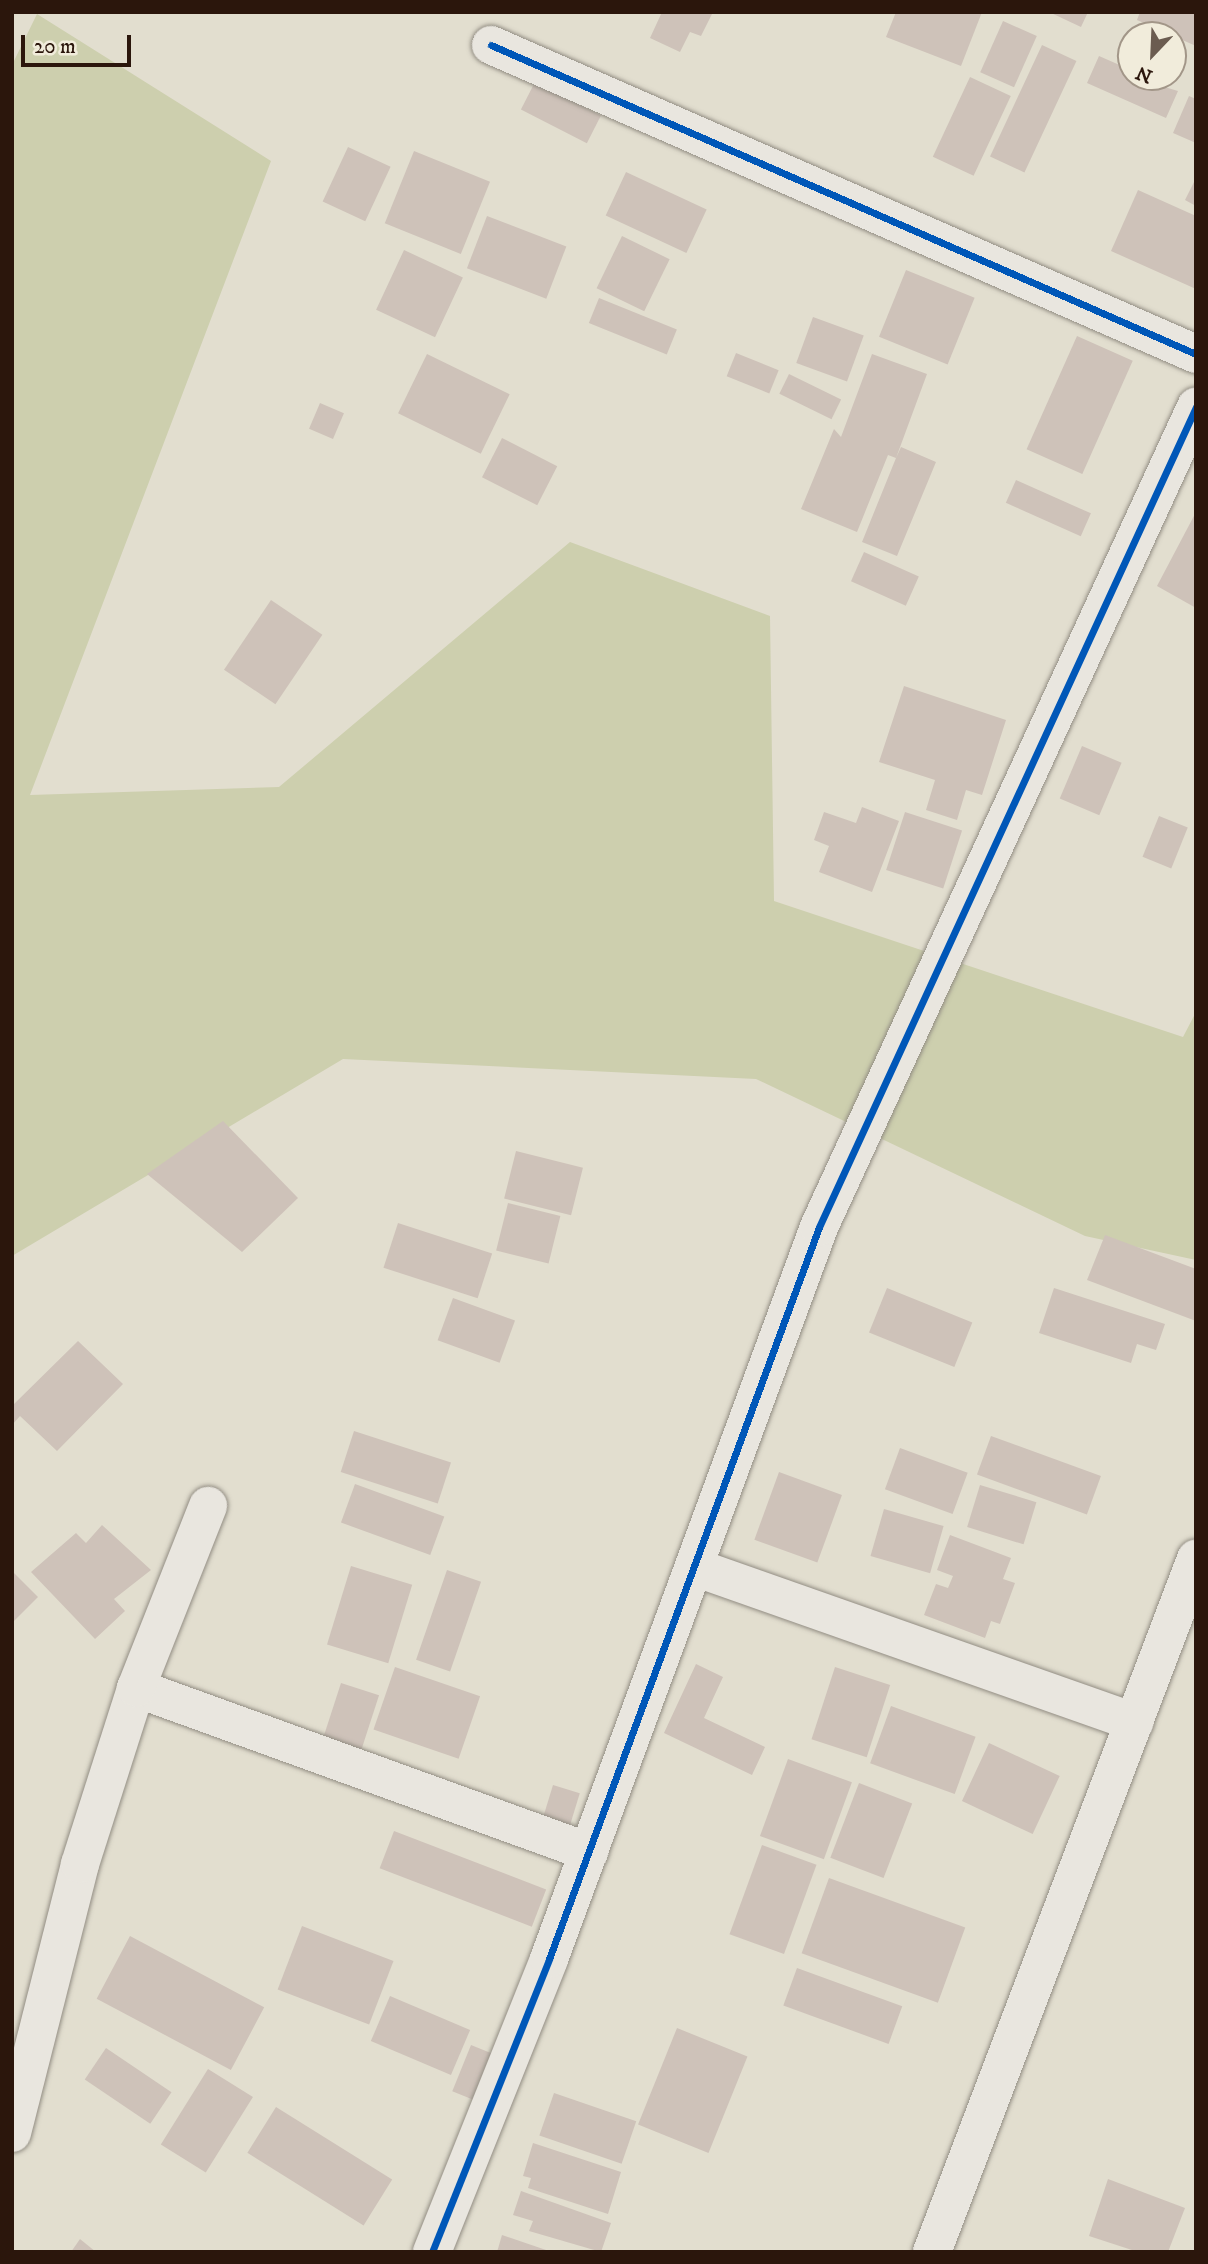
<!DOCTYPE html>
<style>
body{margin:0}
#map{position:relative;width:1208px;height:2264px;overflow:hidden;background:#e2decf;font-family:"IM FELL DW Pica",serif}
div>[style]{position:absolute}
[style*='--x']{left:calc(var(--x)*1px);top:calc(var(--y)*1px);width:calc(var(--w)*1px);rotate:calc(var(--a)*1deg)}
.green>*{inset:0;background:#cdcfae}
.building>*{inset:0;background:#cec2b9;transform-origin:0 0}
.roads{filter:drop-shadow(0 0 2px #928d83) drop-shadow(0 0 2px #928d83)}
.minor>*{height:38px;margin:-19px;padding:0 19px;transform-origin:19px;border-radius:19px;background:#e9e6df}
.cycleway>*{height:7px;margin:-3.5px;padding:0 3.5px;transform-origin:3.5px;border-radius:3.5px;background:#0057b8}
span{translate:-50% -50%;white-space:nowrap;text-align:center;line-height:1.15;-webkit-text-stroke:5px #f1ecdb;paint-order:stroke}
.frame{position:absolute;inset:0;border:14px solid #2b160c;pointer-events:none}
.north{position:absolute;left:1117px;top:21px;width:70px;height:70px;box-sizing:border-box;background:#f1ecdb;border:2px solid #a29688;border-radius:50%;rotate:203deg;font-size:19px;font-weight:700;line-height:28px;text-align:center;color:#2b160c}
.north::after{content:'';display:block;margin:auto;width:24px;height:32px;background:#6b5c50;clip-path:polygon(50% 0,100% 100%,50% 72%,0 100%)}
.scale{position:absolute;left:21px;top:35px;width:110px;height:32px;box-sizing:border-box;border:4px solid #2b160c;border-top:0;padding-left:9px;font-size:21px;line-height:24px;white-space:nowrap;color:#2b160c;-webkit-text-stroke:5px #f1ecdb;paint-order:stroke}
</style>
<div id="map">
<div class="green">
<i style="clip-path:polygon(37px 14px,271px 161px,30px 795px,279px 787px,570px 542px,770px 616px,774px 901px,1183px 1037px,1196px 1012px,1196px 1260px,1085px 1236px,756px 1079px,343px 1059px,12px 1256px,12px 65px)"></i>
</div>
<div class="building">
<i style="clip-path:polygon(662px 12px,713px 12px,701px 36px,690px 32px,680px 52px,650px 38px)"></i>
<i style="clip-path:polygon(896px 12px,982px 12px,961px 66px,886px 37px)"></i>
<i style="clip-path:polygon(1049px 12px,1088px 12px,1081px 27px)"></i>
<i style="clip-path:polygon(1140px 12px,1196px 12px,1196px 46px,1137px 20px)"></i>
<i style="left:1003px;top:21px;width:37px;height:56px;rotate:24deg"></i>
<i style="left:1042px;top:45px;width:38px;height:123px;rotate:25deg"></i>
<i style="clip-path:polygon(1099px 56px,1131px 70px,1131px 77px,1178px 91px,1166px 118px,1087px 83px)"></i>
<i style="left:970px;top:77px;width:45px;height:88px;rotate:25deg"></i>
<i style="left:535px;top:82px;width:74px;height:31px;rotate:27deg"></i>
<i style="clip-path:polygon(1189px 96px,1196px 99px,1196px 143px,1173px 133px)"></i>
<i style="left:348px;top:147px;width:47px;height:60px;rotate:25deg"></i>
<i style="left:414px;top:151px;width:82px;height:78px;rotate:22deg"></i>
<i style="left:626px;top:172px;width:89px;height:48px;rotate:25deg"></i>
<i style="clip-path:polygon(1196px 178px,1196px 206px,1185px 200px)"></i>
<i style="clip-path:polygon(1138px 190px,1196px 216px,1196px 289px,1111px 251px)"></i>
<i style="left:487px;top:216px;width:85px;height:56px;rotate:21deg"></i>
<i style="left:622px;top:236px;width:53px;height:58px;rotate:26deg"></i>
<i style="left:404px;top:250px;width:65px;height:66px;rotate:25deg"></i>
<i style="left:906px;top:270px;width:74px;height:72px;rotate:22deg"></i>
<i style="left:599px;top:298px;width:84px;height:27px;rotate:22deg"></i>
<i style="left:813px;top:317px;width:54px;height:49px;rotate:20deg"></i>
<i style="left:1077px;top:336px;width:61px;height:124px;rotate:24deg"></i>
<i style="left:736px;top:353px;width:46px;height:25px;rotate:22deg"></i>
<i style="left:427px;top:354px;width:92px;height:66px;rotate:26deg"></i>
<i style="clip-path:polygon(872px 354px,927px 374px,896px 458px,901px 447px,936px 462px,897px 556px,862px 542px,896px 458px,888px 455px,857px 532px,801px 509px,834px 429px,841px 437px)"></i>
<i style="left:789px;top:374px;width:58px;height:22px;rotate:26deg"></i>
<i style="left:320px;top:403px;width:26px;height:28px;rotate:23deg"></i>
<i style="left:502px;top:438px;width:62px;height:44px;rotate:27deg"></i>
<i style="left:1016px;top:480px;width:82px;height:25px;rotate:24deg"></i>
<i style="clip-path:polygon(1196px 512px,1196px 608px,1157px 586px)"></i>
<i style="left:864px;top:552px;width:60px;height:32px;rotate:24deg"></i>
<i style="left:271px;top:600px;width:62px;height:84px;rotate:34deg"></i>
<i style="clip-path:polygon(904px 686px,1006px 720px,982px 795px,966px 790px,957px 820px,926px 810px,935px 780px,879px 762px)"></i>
<i style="left:1082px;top:746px;width:43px;height:57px;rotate:23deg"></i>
<i style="clip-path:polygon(862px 807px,899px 821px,872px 892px,819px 872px,829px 846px,814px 840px,824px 812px,856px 823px)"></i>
<i style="left:905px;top:812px;width:60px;height:61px;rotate:18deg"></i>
<i style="left:1159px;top:816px;width:31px;height:44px;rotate:22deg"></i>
<i style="clip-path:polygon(223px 1121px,298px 1198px,242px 1252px,147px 1174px)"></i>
<i style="left:516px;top:1151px;width:69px;height:49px;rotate:14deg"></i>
<i style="left:508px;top:1203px;width:54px;height:49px;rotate:14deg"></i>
<i style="left:398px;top:1223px;width:99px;height:47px;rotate:18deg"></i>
<i style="clip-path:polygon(1105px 1235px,1196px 1269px,1196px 1321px,1087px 1280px)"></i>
<i style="left:887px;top:1288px;width:92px;height:48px;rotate:22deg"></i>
<i style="clip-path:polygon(1054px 1288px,1165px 1324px,1156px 1350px,1137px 1344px,1131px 1363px,1039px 1333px)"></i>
<i style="left:453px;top:1298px;width:66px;height:45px;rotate:20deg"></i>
<i style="clip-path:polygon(78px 1341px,123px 1384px,57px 1451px,20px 1416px,12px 1425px,12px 1406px)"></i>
<i style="left:354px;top:1431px;width:102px;height:43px;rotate:18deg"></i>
<i style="left:991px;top:1436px;width:117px;height:41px;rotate:20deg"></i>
<i style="left:900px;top:1448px;width:72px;height:44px;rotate:20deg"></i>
<i style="left:779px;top:1472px;width:67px;height:72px;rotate:20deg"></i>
<i style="left:355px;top:1484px;width:95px;height:41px;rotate:20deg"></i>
<i style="left:980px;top:1485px;width:59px;height:44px;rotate:17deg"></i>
<i style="left:884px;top:1509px;width:62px;height:49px;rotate:16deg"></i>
<i style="clip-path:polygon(102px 1525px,151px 1570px,114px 1599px,125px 1611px,95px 1639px,31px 1572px,76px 1533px,86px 1543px)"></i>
<i style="clip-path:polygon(950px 1535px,1011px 1558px,1003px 1579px,1015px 1583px,1000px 1624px,991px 1621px,985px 1638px,924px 1615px,936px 1584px,948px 1588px,953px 1576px,937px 1570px)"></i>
<i style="left:351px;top:1566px;width:64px;height:82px;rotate:17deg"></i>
<i style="left:447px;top:1570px;width:36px;height:95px;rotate:19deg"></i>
<i style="clip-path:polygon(12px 1571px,38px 1597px,12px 1623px)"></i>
<i style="clip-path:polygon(696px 1664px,723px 1677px,704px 1718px,765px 1747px,752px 1775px,664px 1733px)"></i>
<i style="left:395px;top:1667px;width:90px;height:66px;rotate:19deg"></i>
<i style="left:835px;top:1667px;width:58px;height:76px;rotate:18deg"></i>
<i style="left:341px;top:1683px;width:40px;height:58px;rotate:18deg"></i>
<i style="left:891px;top:1706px;width:90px;height:61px;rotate:20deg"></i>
<i style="left:989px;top:1743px;width:78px;height:64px;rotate:25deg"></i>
<i style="left:788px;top:1759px;width:68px;height:82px;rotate:20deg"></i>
<i style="left:859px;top:1783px;width:57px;height:80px;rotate:21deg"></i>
<i style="left:553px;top:1785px;width:28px;height:47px;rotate:17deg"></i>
<i style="left:394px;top:1831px;width:163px;height:40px;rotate:21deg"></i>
<i style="left:762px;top:1845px;width:58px;height:95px;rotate:20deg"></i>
<i style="left:829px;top:1878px;width:145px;height:80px;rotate:20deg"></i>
<i style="left:302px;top:1926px;width:98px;height:68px;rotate:21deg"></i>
<i style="left:130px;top:1936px;width:152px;height:71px;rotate:28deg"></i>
<i style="left:797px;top:1968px;width:112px;height:40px;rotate:20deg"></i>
<i style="left:390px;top:1996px;width:87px;height:49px;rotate:23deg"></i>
<i style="left:677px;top:2028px;width:76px;height:104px;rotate:22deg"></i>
<i style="left:471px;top:2045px;width:24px;height:50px;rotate:22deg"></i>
<i style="left:106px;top:2048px;width:79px;height:38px;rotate:34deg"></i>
<i style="left:208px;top:2069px;width:53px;height:89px;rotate:32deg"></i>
<i style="left:554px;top:2093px;width:87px;height:45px;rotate:19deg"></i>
<i style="left:276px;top:2107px;width:137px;height:54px;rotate:32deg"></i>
<i style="clip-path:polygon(533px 2143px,621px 2172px,608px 2214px,528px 2188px,531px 2178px,523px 2176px)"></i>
<i style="clip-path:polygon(1108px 2179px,1185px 2208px,1168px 2252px,1138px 2252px,1089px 2236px)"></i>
<i style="clip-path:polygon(521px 2191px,611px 2223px,601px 2252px,529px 2231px,533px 2221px,513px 2215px)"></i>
<i style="clip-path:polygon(502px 2235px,549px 2251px,549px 2252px,497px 2252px)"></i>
<i style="clip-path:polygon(80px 2239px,96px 2252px,71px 2252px)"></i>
</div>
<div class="roads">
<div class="minor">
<i style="--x:491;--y:45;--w:770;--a:23.67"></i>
<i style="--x:694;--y:1567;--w:467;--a:19.4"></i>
<i style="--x:136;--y:1688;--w:482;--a:19.9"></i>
<i style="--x:12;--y:2133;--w:277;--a:-75.8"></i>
<i style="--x:80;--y:1864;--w:185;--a:-72.3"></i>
<i style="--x:136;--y:1688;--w:196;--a:-68.4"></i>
<i style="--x:432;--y:2252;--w:315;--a:-68.2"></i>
<i style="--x:549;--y:1959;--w:780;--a:-69.75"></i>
<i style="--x:819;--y:1227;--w:903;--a:-65.31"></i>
<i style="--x:932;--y:2252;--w:742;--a:-69.15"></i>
</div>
</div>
<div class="cycleway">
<i style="--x:491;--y:45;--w:770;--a:23.67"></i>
<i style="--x:432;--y:2252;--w:315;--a:-68.2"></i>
<i style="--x:549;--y:1959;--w:780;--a:-69.75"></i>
<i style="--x:819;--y:1227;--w:903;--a:-65.31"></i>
</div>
<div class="frame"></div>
<div class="north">N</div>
<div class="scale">20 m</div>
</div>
